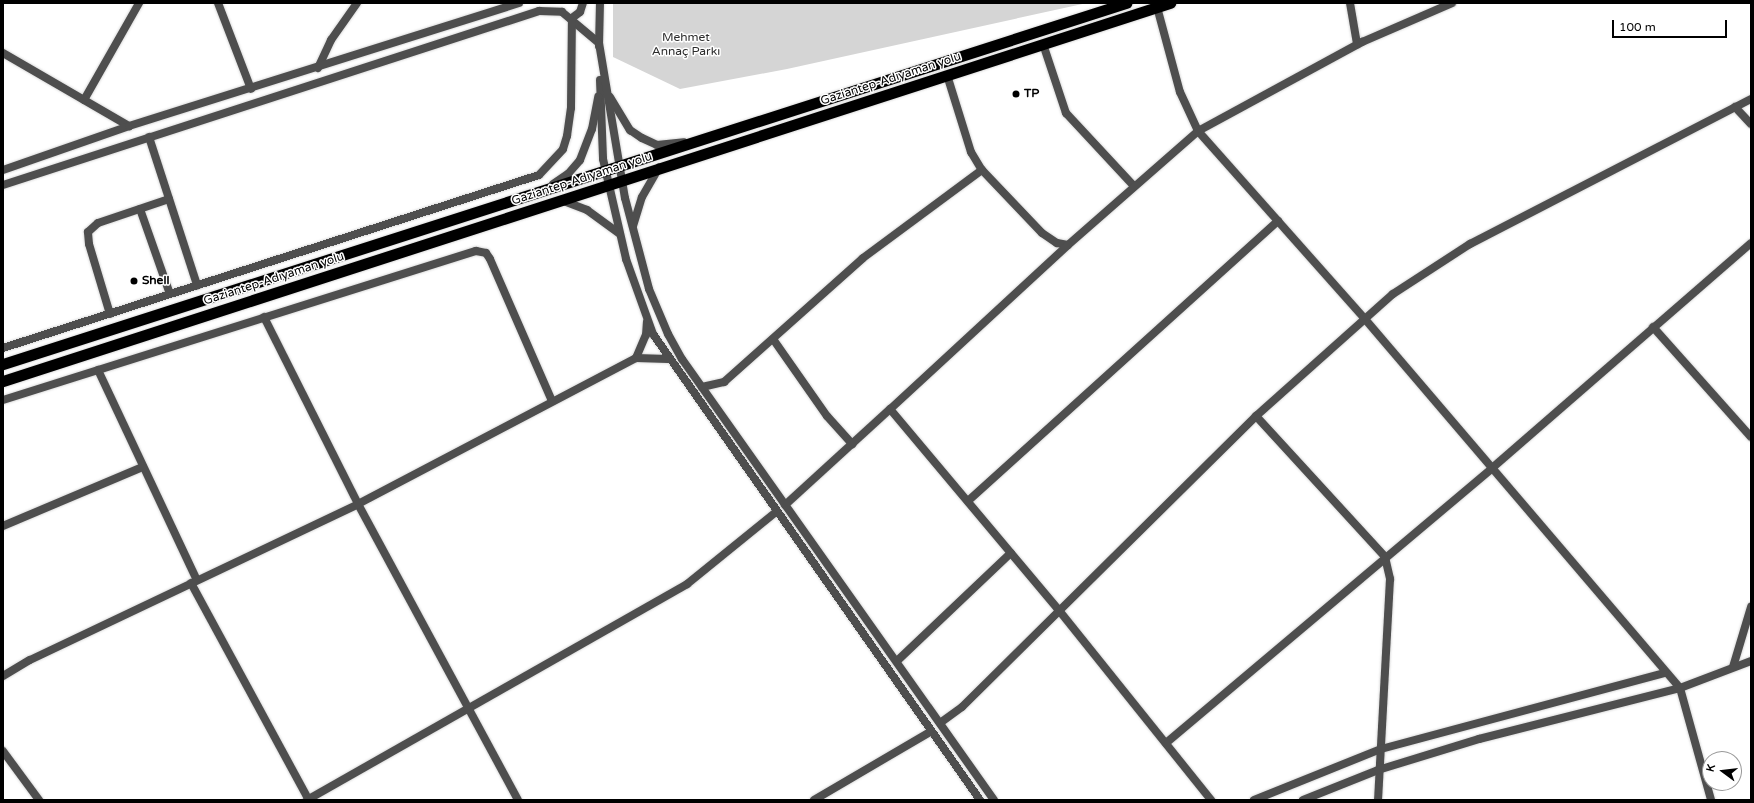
<!DOCTYPE html>
<meta charset="utf-8">
<style>
body{margin:0}
#map{position:relative;width:1754px;height:803px;overflow:hidden;background:#fff;font-family:"Varela Round",sans-serif}
div>[style]{position:absolute}
[style*='--x']{left:calc(var(--x)*1px);top:calc(var(--y)*1px);width:calc(var(--w)*1px);rotate:calc(var(--a)*1deg)}
.green>*{inset:0;background:#d5d5d5}
.roads{filter:drop-shadow(0 0 1px #dbdbdb) drop-shadow(0 0 1px #dbdbdb)}
.minor>*{height:8px;margin:-4px;padding:0 4px;transform-origin:4px;border-radius:4px;background:#4e4e4e}
.highway>*{height:11px;margin:-5.5px;padding:0 5.5px;transform-origin:5.5px;border-radius:5.5px;background:#000}
.dots>*{width:11px;height:11px;translate:-50% -50%;box-sizing:border-box;border:2px solid #fff;border-radius:50%}
span{translate:-50% -50%;white-space:nowrap;text-align:center;line-height:1.15;-webkit-text-stroke:3px #fff;paint-order:stroke}
.park-label{font-size:12px;color:#2c2c2c}
.street-label{font-size:12px;color:#000}
.poi-label{font-size:12px;color:#000;font-weight:700}
.left{translate:0 -50%;text-align:left}
.frame{position:absolute;inset:0;border:4px solid #000;pointer-events:none}
.north{position:absolute;left:1702px;top:751px;width:40px;height:40px;box-sizing:border-box;background:#fff;border:1px solid #999;border-radius:50%;rotate:285deg;font-size:11px;font-weight:700;line-height:16px;text-align:center;color:#000}
.north::after{content:'';display:block;margin:auto;width:14px;height:18px;background:#000;clip-path:polygon(50% 0,100% 100%,50% 72%,0 100%)}
.scale{position:absolute;left:1612px;top:20px;width:115px;height:18px;box-sizing:border-box;border:2px solid #000;border-top:0;padding-left:5px;font-size:12px;line-height:14px;white-space:nowrap;color:#000;-webkit-text-stroke:3px #fff;paint-order:stroke}
</style>
<div id="map">
<div class="green">
<i style="clip-path:polygon(613px 3px,1087px 3px,787px 69px,680px 89px,613px 57px)"></i>
</div>
<div class="roads">
<div class="minor">
<i style="--x:218;--y:3;--w:92;--a:69"></i>
<i style="--x:1350;--y:3;--w:42;--a:80.3"></i>
<i style="--x:1157;--y:7;--w:88;--a:74.9"></i>
<i style="--x:1180;--y:92;--w:43;--a:65.2"></i>
<i style="--x:1198;--y:131;--w:250;--a:48.4"></i>
<i style="--x:1364;--y:318;--w:487;--a:49.5"></i>
<i style="--x:1680;--y:688;--w:116;--a:74.5"></i>
<i style="--x:572;--y:18;--w:10;--a:-37"></i>
<i style="--x:580;--y:12;--w:9;--a:-72"></i>
<i style="--x:1043;--y:44;--w:73;--a:71.6"></i>
<i style="--x:1066;--y:113;--w:98;--a:47.1"></i>
<i style="--x:599;--y:46;--w:43;--a:-88.7"></i>
<i style="--x:3;--y:53;--w:146;--a:30.1"></i>
<i style="--x:318;--y:68;--w:31;--a:-65"></i>
<i style="--x:331;--y:40;--w:45;--a:-54.9"></i>
<i style="--x:947;--y:75;--w:81;--a:72.7"></i>
<i style="--x:971;--y:152;--w:21;--a:59"></i>
<i style="--x:982;--y:170;--w:87;--a:46.4"></i>
<i style="--x:1042;--y:233;--w:18;--a:34"></i>
<i style="--x:1057;--y:243;--w:11;--a:10"></i>
<i style="--x:1068;--y:245;--w:173;--a:-41.2"></i>
<i style="--x:1198;--y:131;--w:187;--a:-28.5"></i>
<i style="--x:1362;--y:42;--w:98;--a:-23.4"></i>
<i style="--x:600;--y:80;--w:79;--a:87.8"></i>
<i style="--x:603;--y:159;--w:103;--a:77"></i>
<i style="--x:626;--y:259;--w:80;--a:70.2"></i>
<i style="--x:653;--y:334;--w:569;--a:54.94"></i>
<i style="--x:610;--y:97;--w:39;--a:59"></i>
<i style="--x:630;--y:130;--w:14;--a:34"></i>
<i style="--x:642;--y:138;--w:17;--a:25"></i>
<i style="--x:657;--y:145;--w:27;--a:-6"></i>
<i style="--x:84;--y:100;--w:112;--a:-60.4"></i>
<i style="--x:1735;--y:107;--w:23;--a:47"></i>
<i style="--x:149;--y:137;--w:156;--a:72"></i>
<i style="--x:3;--y:170;--w:133;--a:-19.2"></i>
<i style="--x:129;--y:126;--w:409;--a:-17.5"></i>
<i style="--x:553;--y:184;--w:18;--a:-34"></i>
<i style="--x:568;--y:174;--w:18;--a:-49"></i>
<i style="--x:580;--y:160;--w:33;--a:-69"></i>
<i style="--x:592;--y:129;--w:33;--a:-79"></i>
<i style="--x:3;--y:185;--w:564;--a:-17.98"></i>
<i style="--x:539;--y:11;--w:23;--a:2"></i>
<i style="--x:562;--y:12;--w:48;--a:40"></i>
<i style="--x:599;--y:43;--w:157;--a:80.5"></i>
<i style="--x:625;--y:198;--w:94;--a:75.2"></i>
<i style="--x:649;--y:289;--w:49;--a:67.1"></i>
<i style="--x:668;--y:334;--w:29;--a:61"></i>
<i style="--x:682;--y:359;--w:540;--a:54.72"></i>
<i style="--x:561;--y:200;--w:28;--a:21"></i>
<i style="--x:587;--y:210;--w:39;--a:36"></i>
<i style="--x:140;--y:209;--w:90;--a:70.6"></i>
<i style="--x:633;--y:226;--w:30;--a:-73"></i>
<i style="--x:642;--y:197;--w:34;--a:-60"></i>
<i style="--x:1068;--y:245;--w:242;--a:137.3"></i>
<i style="--x:890;--y:409;--w:261;--a:50"></i>
<i style="--x:1058;--y:609;--w:245;--a:51.3"></i>
<i style="--x:110;--y:314;--w:73;--a:-106.7"></i>
<i style="--x:89;--y:244;--w:12;--a:-95"></i>
<i style="--x:88;--y:232;--w:13;--a:-42"></i>
<i style="--x:98;--y:223;--w:75;--a:-18.7"></i>
<i style="--x:264;--y:317;--w:209;--a:63.3"></i>
<i style="--x:358;--y:504;--w:336;--a:61.6"></i>
<i style="--x:1653;--y:327;--w:147;--a:48.3"></i>
<i style="--x:773;--y:339;--w:94;--a:55"></i>
<i style="--x:827;--y:416;--w:38;--a:48"></i>
<i style="--x:3;--y:348;--w:563;--a:-17.89"></i>
<i style="--x:539;--y:175;--w:35;--a:-47"></i>
<i style="--x:563;--y:149;--w:14;--a:-73"></i>
<i style="--x:567;--y:136;--w:28;--a:-82"></i>
<i style="--x:571;--y:108;--w:90;--a:-89.4"></i>
<i style="--x:636;--y:358;--w:25;--a:-67"></i>
<i style="--x:646;--y:335;--w:13;--a:-86"></i>
<i style="--x:98;--y:370;--w:232;--a:64.8"></i>
<i style="--x:702;--y:387;--w:23;--a:-13"></i>
<i style="--x:724;--y:382;--w:186;--a:-41.7"></i>
<i style="--x:863;--y:258;--w:148;--a:-36.5"></i>
<i style="--x:3;--y:400;--w:496;--a:-17.5"></i>
<i style="--x:476;--y:251;--w:10;--a:11"></i>
<i style="--x:486;--y:253;--w:7;--a:56"></i>
<i style="--x:490;--y:259;--w:155;--a:66.4"></i>
<i style="--x:1256;--y:416;--w:191;--a:47.5"></i>
<i style="--x:1385;--y:557;--w:23;--a:77"></i>
<i style="--x:1390;--y:579;--w:221;--a:93.1"></i>
<i style="--x:968;--y:501;--w:418;--a:-42.1"></i>
<i style="--x:785;--y:505;--w:142;--a:-42.4"></i>
<i style="--x:3;--y:526;--w:152;--a:-22.9"></i>
<i style="--x:191;--y:583;--w:247;--a:61.5"></i>
<i style="--x:897;--y:661;--w:157;--a:-43.5"></i>
<i style="--x:1733;--y:667;--w:63;--a:-73.3"></i>
<i style="--x:3;--y:676;--w:31;--a:-31"></i>
<i style="--x:30;--y:660;--w:363;--a:-25.4"></i>
<i style="--x:358;--y:504;--w:314;--a:-27.7"></i>
<i style="--x:636;--y:358;--w:32;--a:2"></i>
<i style="--x:940;--y:723;--w:27;--a:-36"></i>
<i style="--x:962;--y:707;--w:414;--a:-44.7"></i>
<i style="--x:1256;--y:416;--w:183;--a:-41.7"></i>
<i style="--x:1393;--y:294;--w:92;--a:-33"></i>
<i style="--x:1470;--y:244;--w:316;--a:-27.3"></i>
<i style="--x:1166;--y:743;--w:425;--a:-40.1"></i>
<i style="--x:1491;--y:469;--w:344;--a:-41"></i>
<i style="--x:3;--y:751;--w:61;--a:53.7"></i>
<i style="--x:307;--y:800;--w:437;--a:-29.6"></i>
<i style="--x:687;--y:584;--w:114;--a:-39"></i>
<i style="--x:814;--y:800;--w:134;--a:-30.4"></i>
<i style="--x:1254;--y:800;--w:137;--a:-21.9"></i>
<i style="--x:1381;--y:749;--w:294;--a:-15"></i>
<i style="--x:1303;--y:800;--w:81;--a:-21.8"></i>
<i style="--x:1378;--y:770;--w:106;--a:-17.1"></i>
<i style="--x:1479;--y:739;--w:207;--a:-14.2"></i>
<i style="--x:1680;--y:688;--w:76;--a:-20.8"></i>
</div>
<div class="highway">
<i style="--x:3;--y:364;--w:1180;--a:-17.82"></i>
<i style="--x:3;--y:381;--w:1227;--a:-17.95"></i>
</div>
</div>
<div class="dots">
<i style="left:1016px;top:94px;background:#000"></i>
<i style="left:134px;top:281px;background:#000"></i>
</div>
<div class="park-label">
<span style="left:686px;top:45px">Mehmet<br>Annaç Parkı</span>
</div>
<div class="street-label">
<span style="left:891px;top:79px;rotate:-18deg">Gaziantep-Adıyaman yolu</span>
<span style="left:582px;top:179px;rotate:-18deg">Gaziantep-Adıyaman yolu</span>
<span style="left:274px;top:279px;rotate:-18deg">Gaziantep-Adıyaman yolu</span>
</div>
<div class="poi-label">
<span class="left" style="left:1024px;top:94px">TP</span>
<span class="left" style="left:142px;top:281px">Shell</span>
</div>
<div class="frame"></div>
<div class="north">K</div>
<div class="scale">100 m</div>
</div>
